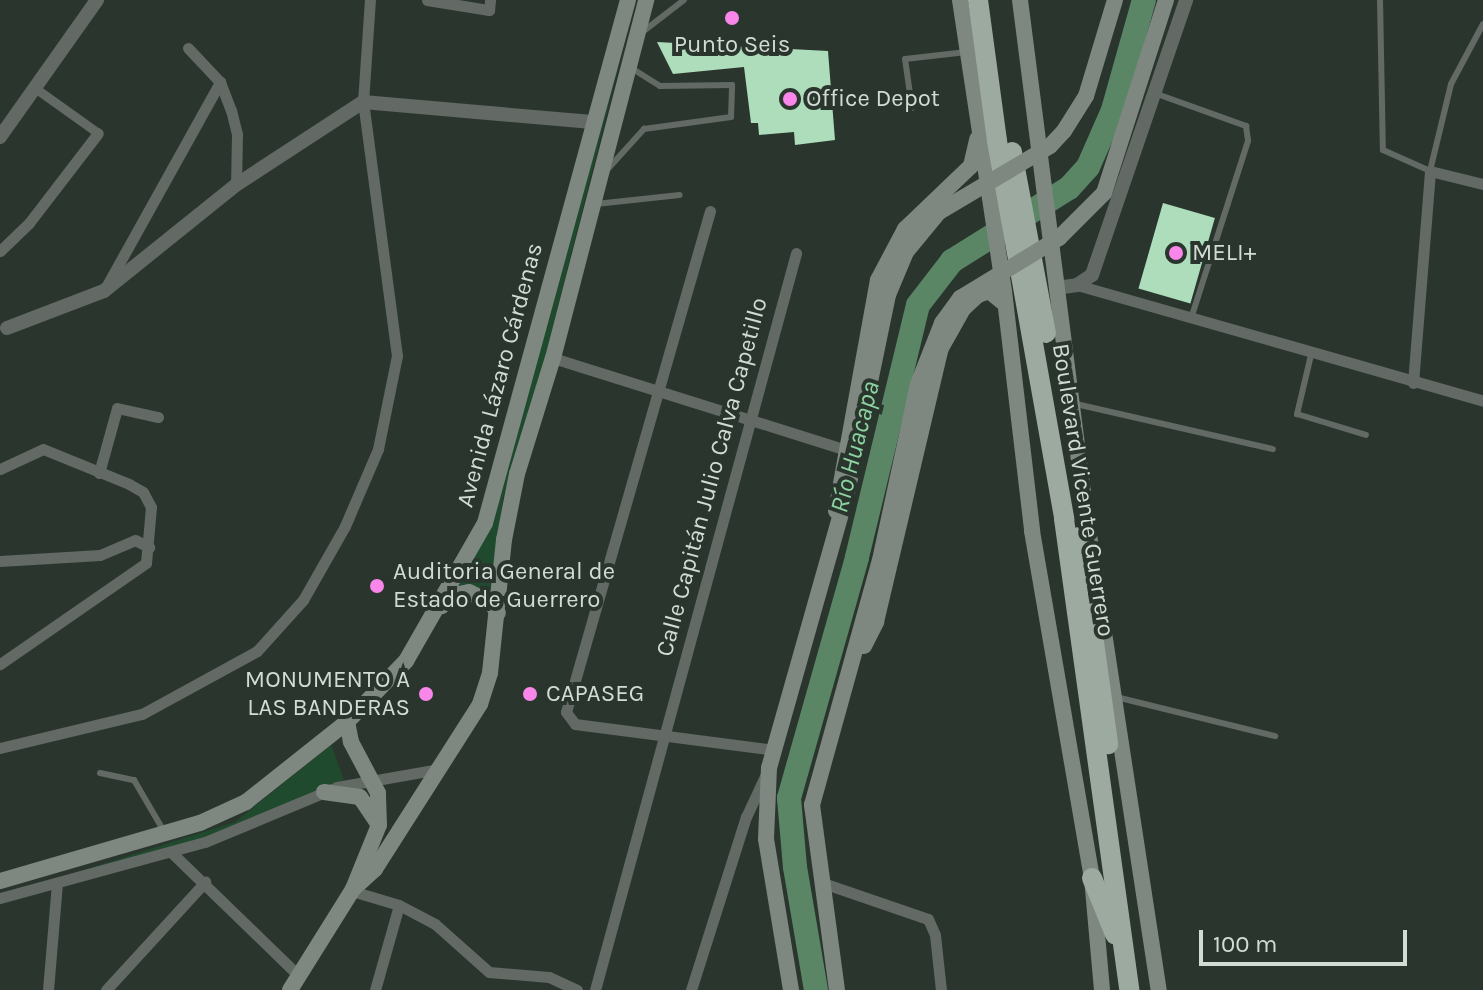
<!DOCTYPE html>
<meta charset="utf-8">
<style>
body{margin:0}
#map{position:relative;width:1483px;height:990px;overflow:hidden;background:#2a362d;font-family:Karla,sans-serif}
div>[style]{position:absolute}
[style*='--x']{left:calc(var(--x)*1px);top:calc(var(--y)*1px);width:calc(var(--w)*1px);rotate:calc(var(--a)*1deg)}
.green>*{inset:0;background:#1f4a2e}
.river>*{height:24px;margin:-12px;padding:0 12px;transform-origin:12px;border-radius:12px;background:#5a8666}
.building>*{inset:0;background:#adddba;transform-origin:0 0}
.service>*{height:6px;margin:-3px;padding:0 3px;transform-origin:3px;border-radius:3px;background:#636965}
.pedestrian>*{height:9px;margin:-4.5px;padding:0 4.5px;transform-origin:4.5px;border-radius:4.5px;background:#636965}
.minor>*{height:11px;margin:-5.5px;padding:0 5.5px;transform-origin:5.5px;border-radius:5.5px;background:#636965}
.tertiary>*{height:14px;margin:-7px;padding:0 7px;transform-origin:7px;border-radius:7px;background:#636965}
.secondary>*{height:16px;margin:-8px;padding:0 8px;transform-origin:8px;border-radius:8px;background:#7e8880}
.trunk>*{height:20px;margin:-10px;padding:0 10px;transform-origin:10px;border-radius:10px;background:#9caa9f}
.secondary-bridge>*{height:16px;margin:-8px;padding:0 8px;transform-origin:8px;border-radius:8px;background:#7e8880}
.dots>*{width:22px;height:22px;translate:-50% -50%;box-sizing:border-box;border:4px solid #2a362d;border-radius:50%}
span{translate:-50% -50%;white-space:nowrap;text-align:center;line-height:1.15;-webkit-text-stroke:8px #2a362d;paint-order:stroke}
.poi-label{font-size:24px;color:#d3dbd5}
.left{translate:0 -50%;text-align:left}
.right{translate:-100% -50%;text-align:right}
.street-label{font-size:24px;color:#d3dbd5}
.water-label{font-size:26px;color:#8dd3a1;font-style:italic}
.scale{position:absolute;left:1199px;top:930px;width:208px;height:36px;box-sizing:border-box;border:4px solid #d3dbd5;border-top:0;padding-left:10px;font-size:24px;line-height:28px;white-space:nowrap;color:#d3dbd5;-webkit-text-stroke:6px #2a362d;paint-order:stroke}
</style>
<div id="map">
<div class="green">
<i style="clip-path:polygon(635px 0,543px 366px,503px 498px,492px 596px,457px 587px,490px 529px)"></i>
<i style="clip-path:polygon(331px 745px,344px 780px,195px 842px,50px 881px,235px 822px)"></i>
</div>
<div class="river">
<i style="--x:816;--y:990;--w:125;--a:-99.7"></i>
<i style="--x:795;--y:867;--w:69;--a:-95"></i>
<i style="--x:789;--y:798;--w:250;--a:-74.2"></i>
<i style="--x:857;--y:557;--w:259;--a:-76.4"></i>
<i style="--x:918;--y:305;--w:56;--a:-52.3"></i>
<i style="--x:952;--y:261;--w:138;--a:-32"></i>
<i style="--x:1069;--y:188;--w:28;--a:-48"></i>
<i style="--x:1088;--y:167;--w:62;--a:-66.3"></i>
<i style="--x:1113;--y:110;--w:114;--a:-74.3"></i>
</div>
<div class="building">
<i style="clip-path:polygon(657px 42px,828px 51px,835px 140px,795px 145px,794px 132px,759px 135px,758px 123px,751px 123px,744px 67px,673px 74px)"></i>
<i style="left:1163px;top:203px;width:54px;height:89px;rotate:16deg"></i>
</div>
<div class="service">
<i style="--x:1380;--y:0;--w:150;--a:88.9"></i>
<i style="--x:1383;--y:150;--w:51;--a:24.1"></i>
<i style="--x:1430;--y:171;--w:89;--a:-76.4"></i>
<i style="--x:1451;--y:84;--w:68;--a:-61.9"></i>
<i style="--x:641;--y:33;--w:54;--a:-37.5"></i>
<i style="--x:1157;--y:94;--w:95;--a:19.8"></i>
<i style="--x:1246;--y:126;--w:15;--a:82"></i>
<i style="--x:1248;--y:141;--w:187;--a:107.8"></i>
<i style="--x:912;--y:108;--w:49;--a:-98.1"></i>
<i style="--x:905;--y:59;--w:62;--a:-6.4"></i>
<i style="--x:606;--y:171;--w:57;--a:-47.9"></i>
<i style="--x:644;--y:129;--w:88;--a:-7.9"></i>
<i style="--x:731;--y:117;--w:32;--a:-88"></i>
<i style="--x:732;--y:85;--w:72;--a:179.2"></i>
<i style="--x:660;--y:86;--w:34;--a:-148"></i>
<i style="--x:596;--y:204;--w:84;--a:-6.1"></i>
<i style="--x:1311;--y:355;--w:61;--a:103.3"></i>
<i style="--x:1297;--y:414;--w:72;--a:16.9"></i>
<i style="--x:1076;--y:404;--w:202;--a:12.9"></i>
<i style="--x:1116;--y:697;--w:164;--a:13.8"></i>
<i style="--x:100;--y:773;--w:35;--a:12"></i>
<i style="--x:134;--y:780;--w:61;--a:59.7"></i>
</div>
<div class="pedestrian">
<i style="--x:35;--y:88;--w:77;--a:35.5"></i>
</div>
<div class="minor">
<i style="--x:427;--y:0;--w:63;--a:9.2"></i>
<i style="--x:489;--y:10;--w:10;--a:-84"></i>
<i style="--x:188;--y:48;--w:47;--a:46.7"></i>
<i style="--x:220;--y:82;--w:30;--a:69"></i>
<i style="--x:231;--y:110;--w:25;--a:76"></i>
<i style="--x:237;--y:134;--w:51;--a:91.1"></i>
<i style="--x:710;--y:211;--w:521;--a:106.04"></i>
<i style="--x:566;--y:712;--w:15;--a:53"></i>
<i style="--x:575;--y:724;--w:201;--a:7.4"></i>
<i style="--x:0;--y:251;--w:40;--a:-44"></i>
<i style="--x:29;--y:223;--w:113;--a:-52.5"></i>
<i style="--x:1077;--y:285;--w:422;--a:15.9"></i>
<i style="--x:106;--y:287;--w:235;--a:-60.9"></i>
<i style="--x:553;--y:358;--w:304;--a:17.4"></i>
<i style="--x:1413;--y:383;--w:213;--a:-85.4"></i>
<i style="--x:1430;--y:171;--w:55;--a:13.8"></i>
<i style="--x:0;--y:469;--w:47;--a:-24.9"></i>
<i style="--x:43;--y:449;--w:93;--a:22.1"></i>
<i style="--x:129;--y:484;--w:16;--a:30"></i>
<i style="--x:143;--y:492;--w:17;--a:62"></i>
<i style="--x:151;--y:507;--w:56;--a:95.1"></i>
<i style="--x:146;--y:563;--w:178;--a:145.3"></i>
<i style="--x:99;--y:473;--w:67;--a:-74.5"></i>
<i style="--x:117;--y:408;--w:42;--a:12.4"></i>
<i style="--x:0;--y:561;--w:100;--a:-3.4"></i>
<i style="--x:100;--y:555;--w:38;--a:-23"></i>
<i style="--x:135;--y:540;--w:16;--a:27"></i>
<i style="--x:0;--y:748;--w:146;--a:-13.5"></i>
<i style="--x:142;--y:714;--w:131;--a:-28.7"></i>
<i style="--x:257;--y:651;--w:69;--a:-48"></i>
<i style="--x:303;--y:600;--w:85;--a:-60.4"></i>
<i style="--x:345;--y:526;--w:84;--a:-66.8"></i>
<i style="--x:378;--y:449;--w:95;--a:-78.5"></i>
<i style="--x:397;--y:356;--w:256;--a:-97.6"></i>
<i style="--x:363;--y:102;--w:102;--a:-86.1"></i>
<i style="--x:171;--y:852;--w:177;--a:44.1"></i>
<i style="--x:820;--y:882;--w:114;--a:18.9"></i>
<i style="--x:928;--y:919;--w:17;--a:66"></i>
<i style="--x:935;--y:935;--w:55;--a:83.8"></i>
<i style="--x:352;--y:891;--w:49;--a:16.6"></i>
<i style="--x:399;--y:905;--w:41;--a:27.8"></i>
<i style="--x:435;--y:924;--w:72;--a:41.6"></i>
<i style="--x:489;--y:972;--w:60;--a:4.8"></i>
<i style="--x:549;--y:977;--w:31;--a:25"></i>
<i style="--x:0;--y:898;--w:213;--a:-15.3"></i>
<i style="--x:205;--y:842;--w:143;--a:-22.6"></i>
<i style="--x:337;--y:787;--w:104;--a:-10"></i>
<i style="--x:48;--y:990;--w:107;--a:-85.2"></i>
<i style="--x:106;--y:990;--w:147;--a:-47.5"></i>
<i style="--x:375;--y:990;--w:88;--a:-74.2"></i>
<i style="--x:595;--y:990;--w:764;--a:-74.74"></i>
<i style="--x:691;--y:990;--w:182;--a:-72.4"></i>
<i style="--x:746;--y:817;--w:50;--a:-65"></i>
</div>
<div class="tertiary">
<i style="--x:0;--y:137;--w:168;--a:-54.7"></i>
<i style="--x:1056;--y:288;--w:21;--a:-8"></i>
<i style="--x:1077;--y:285;--w:18;--a:-34"></i>
<i style="--x:1092;--y:275;--w:291;--a:-71.1"></i>
<i style="--x:7;--y:328;--w:104;--a:-20.9"></i>
<i style="--x:104;--y:291;--w:169;--a:-38.8"></i>
<i style="--x:236;--y:185;--w:152;--a:-33.2"></i>
<i style="--x:363;--y:102;--w:230;--a:5"></i>
</div>
<div class="secondary">
<i style="--x:960;--y:0;--w:294;--a:81.4"></i>
<i style="--x:1004;--y:291;--w:242;--a:83.3"></i>
<i style="--x:1032;--y:531;--w:352;--a:80.2"></i>
<i style="--x:1092;--y:878;--w:112;--a:84.9"></i>
<i style="--x:1020;--y:0;--w:519;--a:82.7"></i>
<i style="--x:1086;--y:515;--w:481;--a:81.3"></i>
<i style="--x:836;--y:511;--w:235;--a:-79.7"></i>
<i style="--x:878;--y:280;--w:58;--a:-62.1"></i>
<i style="--x:905;--y:229;--w:91;--a:-43.7"></i>
<i style="--x:971;--y:166;--w:28;--a:-77"></i>
<i style="--x:442;--y:606;--w:12;--a:-55"></i>
<i style="--x:449;--y:596;--w:20;--a:-11"></i>
<i style="--x:469;--y:592;--w:25;--a:27"></i>
<i style="--x:491;--y:603;--w:12;--a:55"></i>
<i style="--x:864;--y:646;--w:27;--a:-63"></i>
<i style="--x:876;--y:622;--w:282;--a:-76.7"></i>
<i style="--x:941;--y:348;--w:45;--a:-60.6"></i>
<i style="--x:963;--y:309;--w:21;--a:-43"></i>
<i style="--x:978;--y:295;--w:12;--a:-20"></i>
<i style="--x:989;--y:291;--w:21;--a:39"></i>
<i style="--x:324;--y:792;--w:36;--a:8"></i>
<i style="--x:360;--y:797;--w:32;--a:56"></i>
<i style="--x:0;--y:881;--w:208;--a:-16.2"></i>
<i style="--x:200;--y:823;--w:51;--a:-24.5"></i>
<i style="--x:246;--y:802;--w:129;--a:-38.4"></i>
<i style="--x:347;--y:722;--w:85;--a:-46"></i>
<i style="--x:406;--y:661;--w:159;--a:-60.2"></i>
<i style="--x:485;--y:523;--w:542;--a:-74.71"></i>
<i style="--x:353;--y:889;--w:30;--a:-42"></i>
<i style="--x:375;--y:869;--w:196;--a:-57.5"></i>
<i style="--x:480;--y:704;--w:33;--a:-72"></i>
<i style="--x:490;--y:673;--w:134;--a:-84"></i>
<i style="--x:504;--y:540;--w:67;--a:-78.9"></i>
<i style="--x:517;--y:474;--w:121;--a:-72.8"></i>
<i style="--x:553;--y:358;--w:370;--a:-75.4"></i>
<i style="--x:290;--y:990;--w:119;--a:-58"></i>
<i style="--x:353;--y:889;--w:69;--a:-67.9"></i>
<i style="--x:379;--y:825;--w:32;--a:-92"></i>
<i style="--x:378;--y:793;--w:58;--a:-117.9"></i>
<i style="--x:351;--y:742;--w:20;--a:-101"></i>
<i style="--x:791;--y:990;--w:153;--a:-99.4"></i>
<i style="--x:766;--y:839;--w:71;--a:-87.6"></i>
<i style="--x:769;--y:768;--w:286;--a:-74.2"></i>
<i style="--x:837;--y:990;--w:187;--a:-97.7"></i>
<i style="--x:812;--y:805;--w:254;--a:-74.5"></i>
</div>
<div class="trunk">
<i style="--x:978;--y:0;--w:142;--a:82.3"></i>
<i style="--x:997;--y:141;--w:384;--a:79.9"></i>
<i style="--x:1064;--y:519;--w:475;--a:82.1"></i>
<i style="--x:1012;--y:152;--w:184;--a:79.4"></i>
<i style="--x:1079;--y:537;--w:38;--a:67"></i>
<i style="--x:1084;--y:570;--w:176;--a:82.1"></i>
<i style="--x:1092;--y:878;--w:61;--a:67.7"></i>
</div>
<div class="secondary-bridge">
<i style="--x:847;--y:493;--w:202;--a:-78.3"></i>
<i style="--x:888;--y:295;--w:47;--a:-67.3"></i>
<i style="--x:906;--y:252;--w:52;--a:-50.5"></i>
<i style="--x:939;--y:212;--w:129;--a:-30.7"></i>
<i style="--x:1050;--y:146;--w:21;--a:-47"></i>
<i style="--x:1064;--y:131;--w:41;--a:-57.8"></i>
<i style="--x:1086;--y:96;--w:100;--a:-73.2"></i>
<i style="--x:880;--y:560;--w:180;--a:-77.8"></i>
<i style="--x:918;--y:384;--w:66;--a:-68.5"></i>
<i style="--x:942;--y:323;--w:31;--a:-54"></i>
<i style="--x:960;--y:298;--w:116;--a:-31.2"></i>
<i style="--x:1059;--y:238;--w:64;--a:-45"></i>
<i style="--x:1104;--y:193;--w:203;--a:-72.2"></i>
</div>
<div class="dots">
<i style="left:732px;top:18px;background:#f987e9"></i>
<i style="left:790px;top:99px;background:#f987e9"></i>
<i style="left:1176px;top:253px;background:#f987e9"></i>
<i style="left:377px;top:586px;background:#f987e9"></i>
<i style="left:426px;top:694px;background:#f987e9"></i>
<i style="left:530px;top:694px;background:#f987e9"></i>
</div>
<div class="poi-label">
<span style="left:732px;top:45px">Punto Seis</span>
<span class="left" style="left:806px;top:99px">Office Depot</span>
<span class="left" style="left:1192px;top:253px">MELI+</span>
<span class="left" style="left:393px;top:586px">Auditoria General de<br>Estado de Guerrero</span>
<span class="right" style="left:410px;top:694px">MONUMENTO A<br>LAS BANDERAS</span>
<span class="left" style="left:546px;top:694px">CAPASEG</span>
</div>
<div class="street-label">
<span style="left:500px;top:375px;rotate:-75deg">Avenida Lázaro Cárdenas</span>
<span style="left:712px;top:477px;rotate:-75deg">Calle Capitán Julio Calva Capetillo</span>
<span style="left:1083px;top:490px;rotate:81deg">Boulevard Vicente Guerrero</span>
</div>
<div class="water-label">
<span style="left:855px;top:447px;rotate:-76deg">Río Huacapa</span>
</div>
<div class="scale">100 m</div>
</div>
